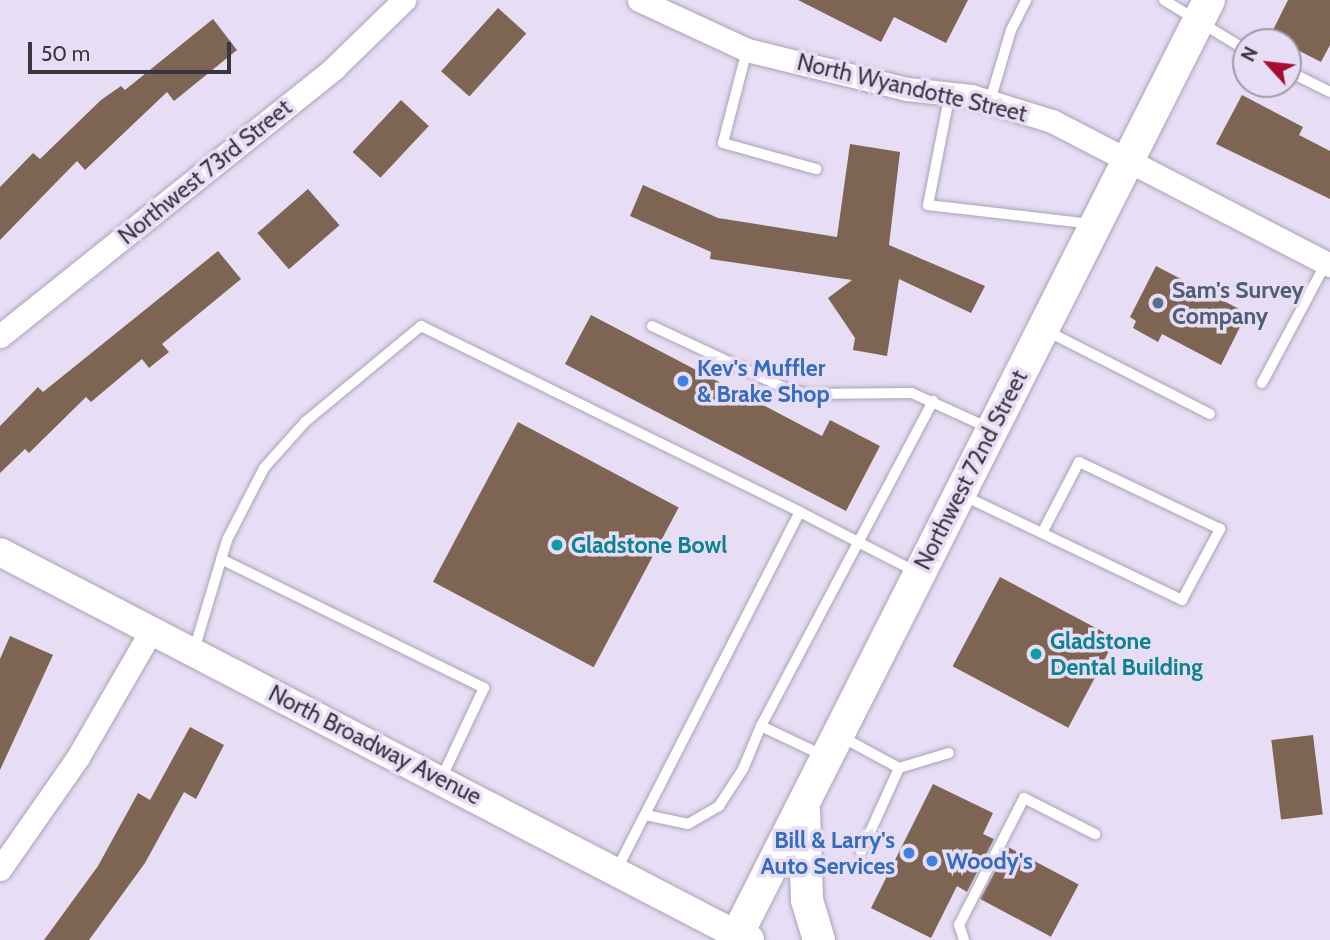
<!DOCTYPE html>
<style>
body{margin:0}
#map{position:relative;width:1330px;height:940px;overflow:hidden;background:#e7ddf4;font-family:Cabin,sans-serif}
div>[style]{position:absolute}
[style*='--x']{left:calc(var(--x)*1px);top:calc(var(--y)*1px);width:calc(var(--w)*1px);rotate:calc(var(--a)*1deg)}
.building>*{inset:0;background:#7e6453;transform-origin:0 0}
.roads{filter:drop-shadow(0 0 2px #aba2b8) drop-shadow(0 0 2px #aba2b8)}
.service>*{height:10px;margin:-5px;padding:0 5px;transform-origin:5px;border-radius:5px;background:#fff}
.minor>*{height:23px;margin:-11.5px;padding:0 11.5px;transform-origin:11.5px;border-radius:11.5px;background:#fff}
.tertiary>*{height:28px;margin:-14px;padding:0 14px;transform-origin:14px;border-radius:14px;background:#fff}
.secondary>*{height:32px;margin:-16px;padding:0 16px;transform-origin:16px;border-radius:16px;background:#fff}
.dots>*{width:19px;height:19px;translate:-50% -50%;box-sizing:border-box;border:4px solid #e7ddf4;border-radius:50%}
span{translate:-50% -50%;white-space:nowrap;text-align:center;line-height:1.15;-webkit-text-stroke:7px #e7ddf4;paint-order:stroke}
.street-label{font-size:23px;color:#3a363f}
.service-label{font-size:23px;color:#4e5e75;font-weight:700}
.left{translate:0 -50%;text-align:left}
.shop-label{font-size:23px;color:#366cbe;font-weight:700}
.right{translate:-100% -50%;text-align:right}
.culture-label{font-size:23px;color:#0d838f;font-weight:700}
.north{position:absolute;left:1232px;top:28px;width:70px;height:70px;box-sizing:border-box;background:#e7ddf4;border:2px solid #a29aac;border-radius:50%;rotate:297deg;font-size:19px;font-weight:700;line-height:28px;text-align:center;color:#3a363f}
.north::after{content:'';display:block;margin:auto;width:24px;height:32px;background:#a70d34;clip-path:polygon(50% 0,100% 100%,50% 72%,0 100%)}
.scale{position:absolute;left:28px;top:42px;width:203px;height:32px;box-sizing:border-box;border:4px solid #3a363f;border-top:0;padding-left:9px;font-size:21px;line-height:24px;white-space:nowrap;color:#3a363f;-webkit-text-stroke:5px #e7ddf4;paint-order:stroke}
</style>
<div id="map">
<div class="building">
<i style="clip-path:polygon(798px 0,968px 0,946px 43px,894px 17px,881px 42px)"></i>
<i style="clip-path:polygon(1288px 0,1330px 0,1330px 45px,1321px 62px,1270px 36px)"></i>
<i style="left:498px;top:8px;width:38px;height:85px;rotate:42deg"></i>
<i style="clip-path:polygon(213px 19px,237px 50px,174px 101px,167px 92px,85px 170px,77px 161px,0 240px,0 187px,33px 153px,40px 159px,101px 100px,121px 86px,125px 90px)"></i>
<i style="clip-path:polygon(1242px 95px,1303px 127px,1299px 135px,1330px 151px,1330px 199px,1216px 144px)"></i>
<i style="left:401px;top:100px;width:38px;height:71px;rotate:43deg"></i>
<i style="clip-path:polygon(850px 144px,900px 152px,889px 245px,985px 286px,971px 313px,899px 279px,887px 356px,853px 350px,855px 338px,828px 298px,852px 280px,710px 259px,711px 252px,630px 216px,643px 185px,718px 218px,837px 237px)"></i>
<i style="left:308px;top:189px;width:48px;height:67px;rotate:49deg"></i>
<i style="clip-path:polygon(218px 251px,241px 279px,162px 344px,169px 352px,149px 368px,142px 359px,91px 402px,86px 397px,29px 453px,25px 449px,0 473px,0 426px,38px 387px,43px 392px)"></i>
<i style="clip-path:polygon(1156px 266px,1247px 313px,1221px 365px,1162px 334px,1158px 342px,1133px 328px,1136px 321px,1130px 317px)"></i>
<i style="clip-path:polygon(591px 315px,822px 436px,830px 420px,880px 446px,846px 511px,565px 364px)"></i>
<i style="left:518px;top:422px;width:182px;height:181px;rotate:28deg"></i>
<i style="left:1000px;top:577px;width:131px;height:101px;rotate:28deg"></i>
<i style="clip-path:polygon(10px 636px,53px 655px,0 770px,0 659px)"></i>
<i style="clip-path:polygon(190px 727px,224px 745px,196px 799px,184px 792px,145px 863px,89px 940px,44px 940px,98px 866px,138px 793px,150px 800px)"></i>
<i style="left:1313px;top:735px;width:80px;height:42px;rotate:83deg"></i>
<i style="clip-path:polygon(933px 784px,993px 813px,983px 834px,994px 839px,967px 892px,957px 886px,931px 938px,871px 908px)"></i>
<i style="left:1008px;top:847px;width:80px;height:59px;rotate:28deg"></i>
</div>
<div class="roads">
<div class="service">
<i style="--x:1164;--y:0;--w:96;--a:31.4"></i>
<i style="--x:747;--y:50;--w:96;--a:104.5"></i>
<i style="--x:723;--y:143;--w:97;--a:15.6"></i>
<i style="--x:1288;--y:71;--w:47;--a:26.6"></i>
<i style="--x:950;--y:93;--w:114;--a:101.1"></i>
<i style="--x:928;--y:205;--w:166;--a:6.6"></i>
<i style="--x:990;--y:101;--w:74;--a:-73.5"></i>
<i style="--x:1011;--y:30;--w:34;--a:-63"></i>
<i style="--x:652;--y:326;--w:144;--a:25.1"></i>
<i style="--x:782;--y:387;--w:25;--a:16"></i>
<i style="--x:806;--y:394;--w:106;--a:-0.5"></i>
<i style="--x:912;--y:393;--w:85;--a:24.4"></i>
<i style="--x:1045;--y:330;--w:185;--a:27"></i>
<i style="--x:1262;--y:383;--w:136;--a:-61.9"></i>
<i style="--x:962;--y:495;--w:244;--a:25.5"></i>
<i style="--x:1182;--y:600;--w:81;--a:-61.8"></i>
<i style="--x:1220;--y:529;--w:156;--a:-154.6"></i>
<i style="--x:1079;--y:462;--w:80;--a:117.5"></i>
<i style="--x:221;--y:559;--w:293;--a:26.1"></i>
<i style="--x:484;--y:688;--w:101;--a:115.3"></i>
<i style="--x:194;--y:650;--w:115;--a:-73.3"></i>
<i style="--x:227;--y:540;--w:81;--a:-62.8"></i>
<i style="--x:264;--y:468;--w:62;--a:-48.3"></i>
<i style="--x:305;--y:422;--w:151;--a:-39.6"></i>
<i style="--x:421;--y:326;--w:422;--a:26.1"></i>
<i style="--x:840;--y:736;--w:67;--a:28.5"></i>
<i style="--x:899;--y:768;--w:92;--a:114.3"></i>
<i style="--x:824;--y:756;--w:70;--a:-154.5"></i>
<i style="--x:761;--y:726;--w:368;--a:-62.1"></i>
<i style="--x:899;--y:768;--w:52;--a:-16.7"></i>
<i style="--x:646;--y:815;--w:43;--a:12.1"></i>
<i style="--x:688;--y:824;--w:36;--a:-30"></i>
<i style="--x:719;--y:806;--w:44;--a:-57"></i>
<i style="--x:743;--y:769;--w:47;--a:-67.3"></i>
<i style="--x:616;--y:871;--w:403;--a:-62.9"></i>
<i style="--x:800;--y:512;--w:131;--a:27.3"></i>
<i style="--x:964;--y:940;--w:16;--a:-108"></i>
<i style="--x:959;--y:925;--w:143;--a:-62.9"></i>
<i style="--x:1024;--y:798;--w:80;--a:26.9"></i>
</div>
<div class="minor">
<i style="--x:639;--y:0;--w:119;--a:24.8"></i>
<i style="--x:747;--y:50;--w:165;--a:13.7"></i>
<i style="--x:907;--y:89;--w:64;--a:6.2"></i>
<i style="--x:971;--y:96;--w:85;--a:17.2"></i>
<i style="--x:1052;--y:121;--w:313;--a:27.4"></i>
<i style="--x:0;--y:336;--w:428;--a:-38.7"></i>
<i style="--x:334;--y:68;--w:98;--a:-44.2"></i>
<i style="--x:0;--y:869;--w:136;--a:-55.1"></i>
<i style="--x:78;--y:757;--w:146;--a:-59.9"></i>
</div>
<div class="tertiary">
<i style="--x:0;--y:552;--w:831;--a:27.46"></i>
</div>
<div class="secondary">
<i style="--x:804;--y:810;--w:90;--a:88.1"></i>
<i style="--x:807;--y:900;--w:42;--a:73.3"></i>
<i style="--x:748;--y:940;--w:12;--a:-156"></i>
<i style="--x:737;--y:935;--w:1047;--a:-63.21"></i>
</div>
</div>
<div class="dots">
<i style="left:1158px;top:303px;background:#5c6f8a"></i>
<i style="left:683px;top:381px;background:#3f7fe0"></i>
<i style="left:557px;top:545px;background:#0f9aa8"></i>
<i style="left:1036px;top:654px;background:#0f9aa8"></i>
<i style="left:909px;top:853px;background:#3f7fe0"></i>
<i style="left:932px;top:861px;background:#3f7fe0"></i>
</div>
<div class="street-label">
<span style="left:912px;top:88px;rotate:13deg">North Wyandotte Street</span>
<span style="left:205px;top:172px;rotate:-39deg">Northwest 73rd Street</span>
<span style="left:971px;top:470px;rotate:-63deg">Northwest 72nd Street</span>
<span style="left:375px;top:745px;rotate:27deg">North Broadway Avenue</span>
</div>
<div class="service-label">
<span class="left" style="left:1172px;top:303px">Sam's Survey<br>Company</span>
</div>
<div class="shop-label">
<span class="left" style="left:697px;top:381px">Kev's Muffler<br>&amp; Brake Shop</span>
<span class="right" style="left:895px;top:853px">Bill &amp; Larry's<br>Auto Services</span>
<span class="left" style="left:946px;top:861px">Woody's</span>
</div>
<div class="culture-label">
<span class="left" style="left:571px;top:545px">Gladstone Bowl</span>
<span class="left" style="left:1050px;top:654px">Gladstone<br>Dental Building</span>
</div>
<div class="north">N</div>
<div class="scale">50 m</div>
</div>
